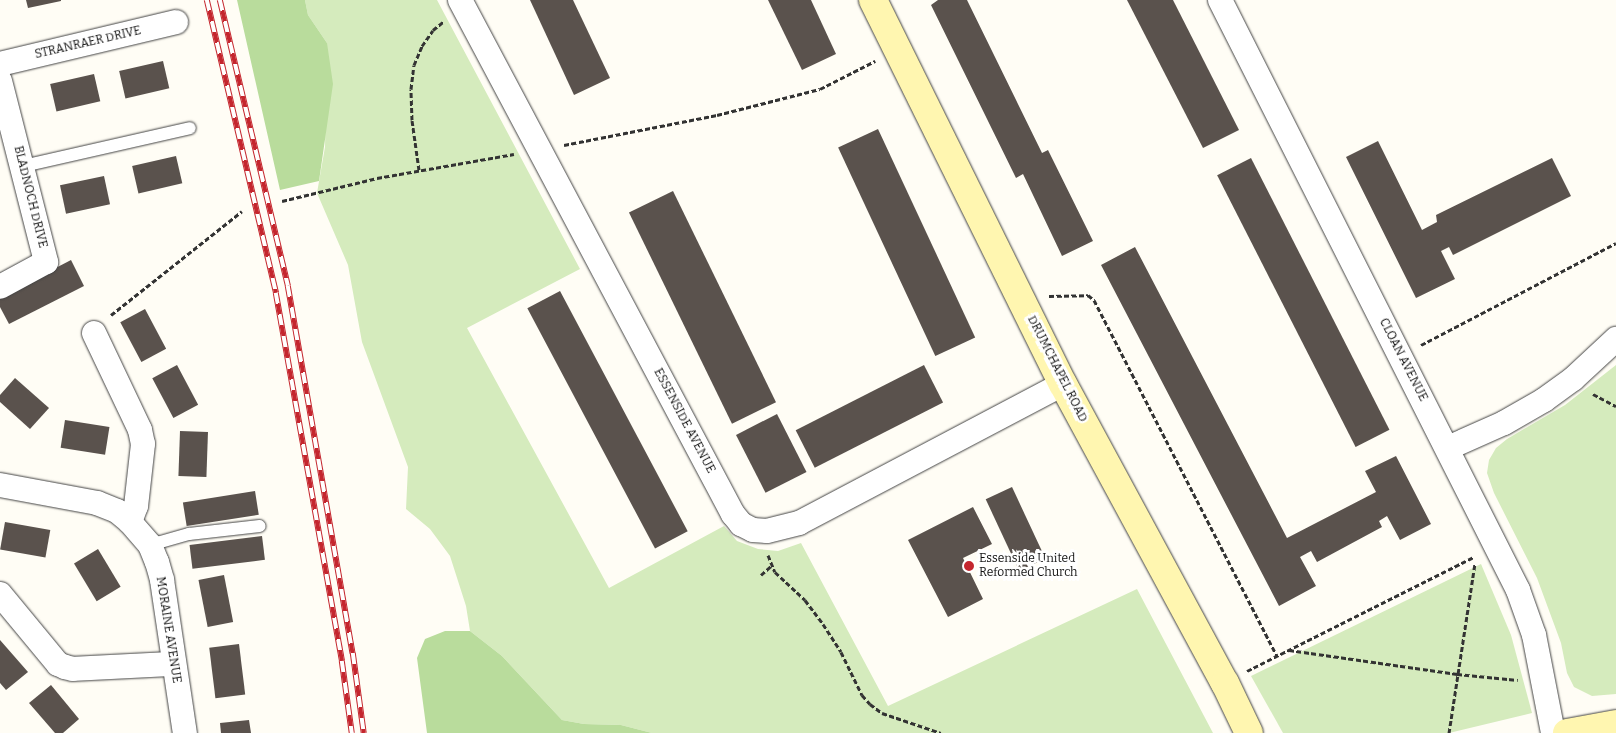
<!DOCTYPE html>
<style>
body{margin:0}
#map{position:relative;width:1616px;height:733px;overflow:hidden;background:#fffdf5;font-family:Bitter,serif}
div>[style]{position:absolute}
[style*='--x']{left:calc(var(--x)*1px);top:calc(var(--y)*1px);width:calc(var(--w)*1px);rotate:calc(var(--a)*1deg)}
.green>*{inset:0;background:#d5ebbd}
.forest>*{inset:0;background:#b9dc9c}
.building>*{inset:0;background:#5a524d;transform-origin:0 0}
.path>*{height:3px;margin-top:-1.5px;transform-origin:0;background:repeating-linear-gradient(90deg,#333 0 5px,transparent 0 7.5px)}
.roads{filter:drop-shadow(0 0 1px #444) drop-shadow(0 0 1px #444)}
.lane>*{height:12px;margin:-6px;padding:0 6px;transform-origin:6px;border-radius:6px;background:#fff}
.street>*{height:24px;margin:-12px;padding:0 12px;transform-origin:12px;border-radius:12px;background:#fff}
.secondary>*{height:28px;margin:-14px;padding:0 14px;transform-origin:14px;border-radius:14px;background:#fff6b0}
.rail>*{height:5.5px;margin-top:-2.75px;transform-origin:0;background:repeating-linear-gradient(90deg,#fff 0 11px,#c4262e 0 22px);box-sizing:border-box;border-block:1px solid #c4262e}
.dots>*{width:14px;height:14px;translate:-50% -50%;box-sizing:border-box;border:2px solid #fff;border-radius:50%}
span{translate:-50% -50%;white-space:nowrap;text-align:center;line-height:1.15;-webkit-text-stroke:5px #fff;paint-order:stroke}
.street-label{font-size:12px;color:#111}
.poi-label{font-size:12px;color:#111}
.left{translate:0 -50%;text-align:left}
</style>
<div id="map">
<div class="green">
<i style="clip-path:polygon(305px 0,437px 0,580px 269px,467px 328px,609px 588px,724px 526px,737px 541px,758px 549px,778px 551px,801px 543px,888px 706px,1137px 589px,1213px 733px,652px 733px,621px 725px,584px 724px,562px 720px,502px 656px,470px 631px,466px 606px,450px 556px,430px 529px,406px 509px,408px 467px,362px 342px,348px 265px,317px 193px,325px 147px,327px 43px,308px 15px)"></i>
<i style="clip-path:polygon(1616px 365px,1616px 694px,1592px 696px,1574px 687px,1567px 673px,1561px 643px,1537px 578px,1494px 493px,1487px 473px,1489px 460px,1496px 448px,1507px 439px,1565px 405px)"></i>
<i style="clip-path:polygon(1481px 564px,1511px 635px,1532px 713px,1449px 733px,1283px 733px,1251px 676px)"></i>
</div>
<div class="forest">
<i style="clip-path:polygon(237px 0,305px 0,308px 15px,327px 43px,333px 84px,319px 181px,280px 190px)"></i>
<i style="clip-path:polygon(445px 631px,470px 631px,502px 656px,562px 720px,584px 724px,621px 725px,652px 733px,427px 733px,417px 658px,425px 639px)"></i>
</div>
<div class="building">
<i style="clip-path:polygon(26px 0,61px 0,61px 1px,28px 8px)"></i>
<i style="clip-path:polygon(530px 0,573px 0,610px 78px,574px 95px)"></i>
<i style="clip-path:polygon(768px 0,811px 0,836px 54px,802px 70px)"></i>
<i style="clip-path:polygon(938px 0,967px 0,1042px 153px,1048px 150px,1093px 241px,1062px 256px,1023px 174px,1016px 178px,931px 5px)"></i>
<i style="clip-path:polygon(1127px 0,1173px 0,1239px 130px,1203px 148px)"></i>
<i style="left:163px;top:61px;width:28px;height:45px;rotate:77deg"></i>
<i style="left:94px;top:74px;width:28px;height:45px;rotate:77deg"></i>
<i style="left:878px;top:129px;width:230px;height:44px;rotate:65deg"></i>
<i style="clip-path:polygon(1378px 141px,1422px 230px,1437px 222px,1436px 215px,1552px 158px,1571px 196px,1453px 255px,1449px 247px,1441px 251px,1455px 279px,1416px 298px,1346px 157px)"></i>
<i style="left:176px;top:156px;width:28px;height:45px;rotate:77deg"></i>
<i style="left:1251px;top:158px;width:305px;height:38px;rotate:63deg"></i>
<i style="left:104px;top:176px;width:29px;height:45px;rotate:78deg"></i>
<i style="left:673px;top:191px;width:235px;height:49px;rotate:64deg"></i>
<i style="clip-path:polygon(1135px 247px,1287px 538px,1376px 492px,1365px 471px,1396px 456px,1431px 524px,1400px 540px,1387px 516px,1379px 521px,1382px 527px,1317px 562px,1311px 551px,1300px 557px,1316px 586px,1279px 606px,1101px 265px)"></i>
<i style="clip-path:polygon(71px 260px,84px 286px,9px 324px,0 307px,0 297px)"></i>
<i style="left:560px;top:291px;width:272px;height:37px;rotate:62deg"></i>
<i style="left:145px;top:309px;width:45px;height:28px;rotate:62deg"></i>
<i style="left:177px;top:365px;width:45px;height:28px;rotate:62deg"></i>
<i style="left:924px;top:365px;width:42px;height:144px;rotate:63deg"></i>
<i style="clip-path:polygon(15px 378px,49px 408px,30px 429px,0 402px,0 395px)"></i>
<i style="left:777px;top:414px;width:65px;height:46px;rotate:63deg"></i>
<i style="left:65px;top:420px;width:45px;height:28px;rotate:9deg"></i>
<i style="left:180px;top:431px;width:28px;height:45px;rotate:2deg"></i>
<i style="left:1012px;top:487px;width:79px;height:29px;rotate:65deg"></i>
<i style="left:255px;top:491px;width:24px;height:73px;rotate:81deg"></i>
<i style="clip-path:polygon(973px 507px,992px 544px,963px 558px,983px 599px,948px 617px,908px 540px)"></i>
<i style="left:5px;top:522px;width:46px;height:28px;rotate:10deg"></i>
<i style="left:262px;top:536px;width:24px;height:73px;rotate:83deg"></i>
<i style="left:98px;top:549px;width:44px;height:28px;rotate:59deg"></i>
<i style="left:224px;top:575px;width:48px;height:26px;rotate:79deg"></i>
<i style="clip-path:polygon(0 640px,28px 672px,6px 690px,0 683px)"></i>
<i style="left:239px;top:644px;width:51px;height:30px;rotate:83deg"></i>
<i style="clip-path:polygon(51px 685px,79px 719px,63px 733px,55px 733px,29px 703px)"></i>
<i style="clip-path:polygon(249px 720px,251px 733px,221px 733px,220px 723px)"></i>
</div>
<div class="path">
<i style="--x:564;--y:145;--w:156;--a:-11.1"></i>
<i style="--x:717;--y:115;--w:106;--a:-14.2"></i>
<i style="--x:820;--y:89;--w:62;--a:-27"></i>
<i style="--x:419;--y:170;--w:50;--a:-98"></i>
<i style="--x:412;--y:120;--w:31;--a:-92"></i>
<i style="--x:411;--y:89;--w:24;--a:-83"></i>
<i style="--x:414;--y:65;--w:21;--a:-67"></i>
<i style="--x:422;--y:46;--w:19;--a:-55"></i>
<i style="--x:433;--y:30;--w:13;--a:-39"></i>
<i style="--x:282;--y:201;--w:98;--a:-13.6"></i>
<i style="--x:377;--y:178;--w:139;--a:-9.9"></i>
<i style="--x:1049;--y:296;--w:39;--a:-1"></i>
<i style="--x:1088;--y:295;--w:8;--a:40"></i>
<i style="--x:1094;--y:300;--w:400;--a:62.8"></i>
<i style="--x:111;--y:315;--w:167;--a:-38.4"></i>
<i style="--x:1421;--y:345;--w:220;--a:-27.6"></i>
<i style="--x:1593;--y:394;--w:26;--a:28"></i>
<i style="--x:768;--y:555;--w:18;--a:68"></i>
<i style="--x:775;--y:572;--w:41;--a:43"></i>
<i style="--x:805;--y:600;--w:30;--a:53"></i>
<i style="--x:823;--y:624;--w:33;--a:57"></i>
<i style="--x:841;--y:652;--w:48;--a:64"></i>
<i style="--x:862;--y:695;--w:12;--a:48"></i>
<i style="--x:870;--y:704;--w:15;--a:37"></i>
<i style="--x:882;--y:713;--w:62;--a:18.7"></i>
<i style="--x:761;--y:575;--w:13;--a:-42"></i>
<i style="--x:1289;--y:650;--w:170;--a:8.1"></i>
<i style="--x:1457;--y:674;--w:61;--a:5.6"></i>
<i style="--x:1247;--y:671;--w:254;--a:-26.7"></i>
<i style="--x:1449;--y:733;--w:171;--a:-81.3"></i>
</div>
<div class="roads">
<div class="lane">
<i style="--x:23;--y:166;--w:171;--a:-12.8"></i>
<i style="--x:150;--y:545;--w:41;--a:-15.8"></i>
<i style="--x:189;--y:534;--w:71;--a:-6.4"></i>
</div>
<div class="street">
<i style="--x:460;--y:0;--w:582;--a:62.03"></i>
<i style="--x:733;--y:514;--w:13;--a:51"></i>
<i style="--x:741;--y:524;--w:13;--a:27"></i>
<i style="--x:753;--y:530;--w:14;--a:4"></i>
<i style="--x:767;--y:531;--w:33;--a:-14"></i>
<i style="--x:799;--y:523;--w:298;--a:-27.8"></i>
<i style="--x:1220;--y:0;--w:661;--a:63.2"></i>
<i style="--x:1518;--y:590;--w:48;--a:70.4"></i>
<i style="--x:1534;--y:635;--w:100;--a:79"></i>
<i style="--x:0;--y:64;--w:181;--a:-13.4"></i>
<i style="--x:0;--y:81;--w:187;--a:75.7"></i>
<i style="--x:46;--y:262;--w:52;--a:151.5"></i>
<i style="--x:94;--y:333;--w:107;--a:64.6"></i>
<i style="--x:140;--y:430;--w:14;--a:78"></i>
<i style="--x:143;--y:444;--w:62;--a:96.4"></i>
<i style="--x:136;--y:506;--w:17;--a:111"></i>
<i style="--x:1448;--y:448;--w:61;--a:-24.1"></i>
<i style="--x:1504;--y:423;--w:46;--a:-29.9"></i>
<i style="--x:1544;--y:400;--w:36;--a:-36"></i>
<i style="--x:1573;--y:379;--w:59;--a:-42.9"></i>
<i style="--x:0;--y:485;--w:99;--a:10.5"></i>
<i style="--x:97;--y:503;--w:22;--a:22"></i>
<i style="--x:117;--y:511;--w:17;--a:40"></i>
<i style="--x:130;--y:522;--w:30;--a:49"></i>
<i style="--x:150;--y:545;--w:18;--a:68"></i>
<i style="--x:157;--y:562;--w:19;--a:74"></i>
<i style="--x:162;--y:580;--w:155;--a:81.5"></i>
<i style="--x:0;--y:594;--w:91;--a:50.4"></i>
<i style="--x:58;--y:664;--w:8;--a:23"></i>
<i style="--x:65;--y:667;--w:8;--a:14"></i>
<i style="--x:73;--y:669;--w:100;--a:-2.9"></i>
</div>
<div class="secondary">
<i style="--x:873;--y:0;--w:428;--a:63.7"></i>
<i style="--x:1063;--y:384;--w:340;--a:61.6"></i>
<i style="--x:1225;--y:683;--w:55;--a:64.4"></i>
<i style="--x:1567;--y:733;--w:50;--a:-10.4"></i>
</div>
</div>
<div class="rail">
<i style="--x:207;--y:0;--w:301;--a:76.7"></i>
<i style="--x:276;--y:293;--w:374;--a:79.8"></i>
<i style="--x:342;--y:661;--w:73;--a:82.1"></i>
<i style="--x:220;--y:0;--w:294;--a:76.6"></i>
<i style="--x:288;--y:286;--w:373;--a:80"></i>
<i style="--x:353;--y:653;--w:81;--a:82.2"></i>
</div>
<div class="dots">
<i style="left:969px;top:566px;background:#c4262e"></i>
</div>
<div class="street-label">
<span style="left:88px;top:43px;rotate:-13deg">STRANRAER DRIVE</span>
<span style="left:30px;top:197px;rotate:76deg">BLADNOCH DRIVE</span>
<span style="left:1403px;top:360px;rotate:63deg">CLOAN AVENUE</span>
<span style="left:1057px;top:369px;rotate:63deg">DRUMCHAPEL ROAD</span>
<span style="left:684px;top:421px;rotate:62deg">ESSENSIDE AVENUE</span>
<span style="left:168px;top:630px;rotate:81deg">MORAINE AVENUE</span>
</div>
<div class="poi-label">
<span class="left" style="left:979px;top:566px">Essenside United<br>Reformed Church</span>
</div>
</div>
